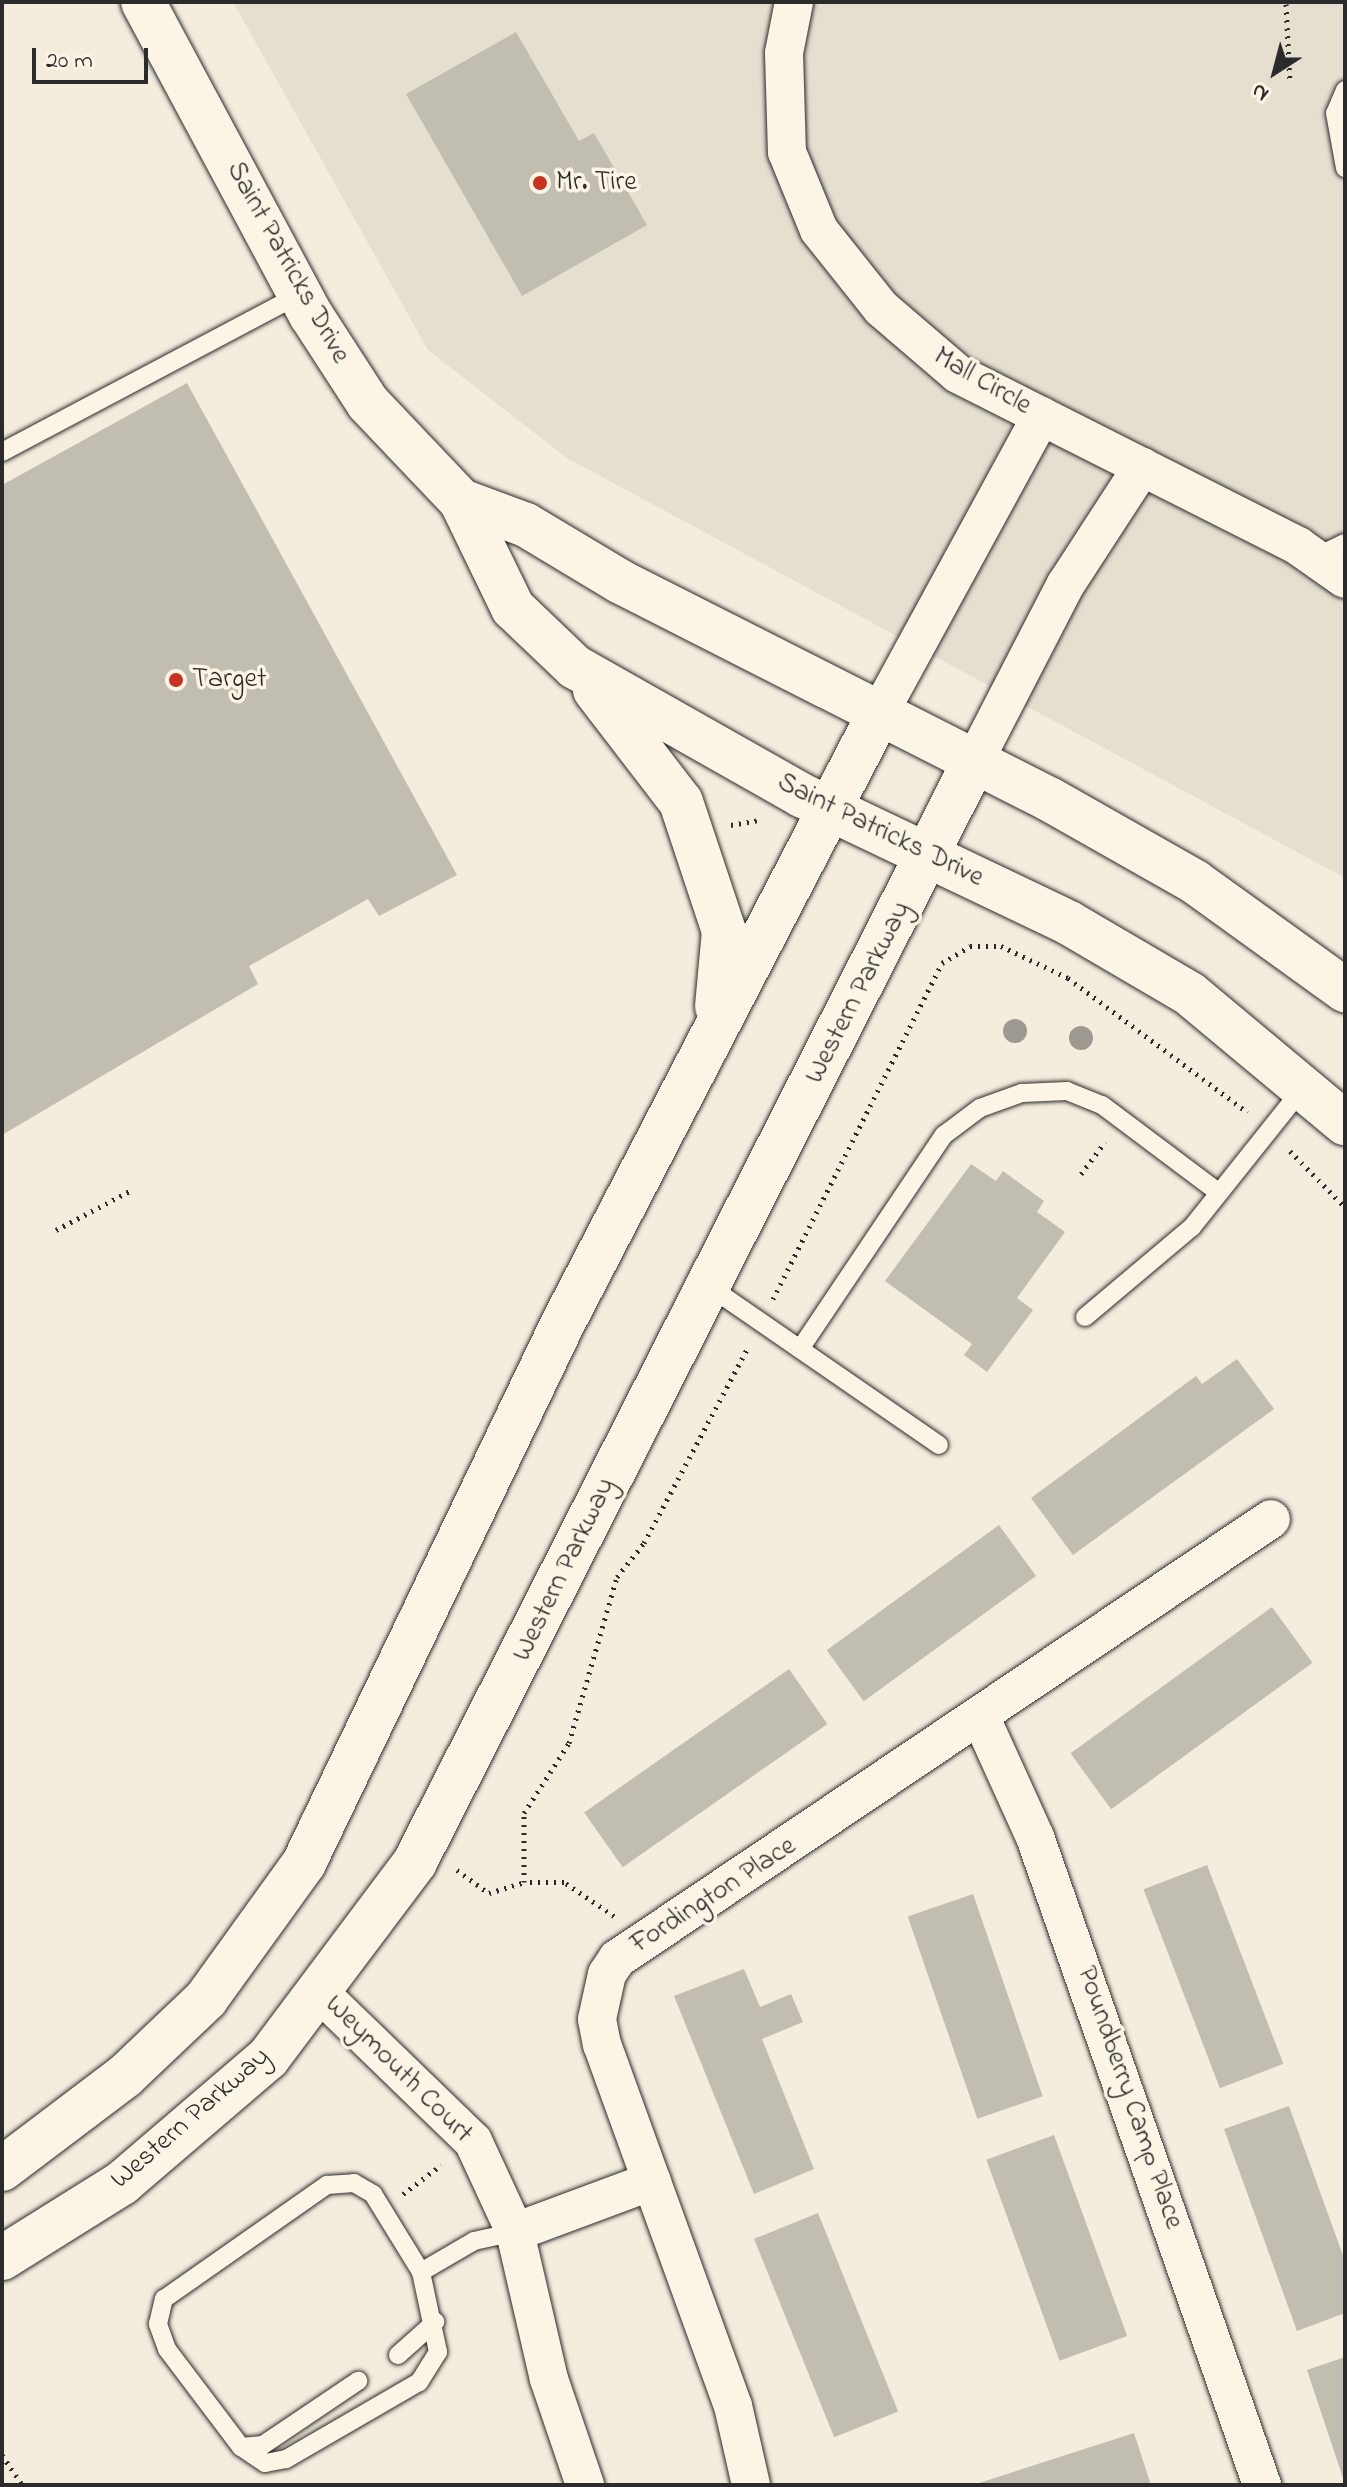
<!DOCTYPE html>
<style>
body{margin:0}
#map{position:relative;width:1347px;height:2487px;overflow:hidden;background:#f4edde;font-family:"Indie Flower",sans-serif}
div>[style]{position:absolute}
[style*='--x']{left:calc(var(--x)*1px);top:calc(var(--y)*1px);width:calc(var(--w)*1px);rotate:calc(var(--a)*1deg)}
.built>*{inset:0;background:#e5dfd0}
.building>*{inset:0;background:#c2bdb1;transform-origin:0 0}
.path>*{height:5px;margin-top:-2.5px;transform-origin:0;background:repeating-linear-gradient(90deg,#2b2b2b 0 2px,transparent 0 8px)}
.roads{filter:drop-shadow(0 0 2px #2b2b2b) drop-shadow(0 0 2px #2b2b2b)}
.lane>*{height:18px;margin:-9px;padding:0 9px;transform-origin:9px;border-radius:9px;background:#fcf5e5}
.street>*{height:38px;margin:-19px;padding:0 19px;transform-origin:19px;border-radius:19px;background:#fcf5e5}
.secondary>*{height:44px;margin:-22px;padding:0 22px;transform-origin:22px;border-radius:22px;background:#fcf5e5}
.trees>*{width:24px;height:24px;margin:-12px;border-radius:50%;background:#9d9990}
.dots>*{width:22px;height:22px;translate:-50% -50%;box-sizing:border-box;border:4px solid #fcf5e5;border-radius:50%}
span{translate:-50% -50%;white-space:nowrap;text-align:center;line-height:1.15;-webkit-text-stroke:7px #fcf5e5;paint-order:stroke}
.poi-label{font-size:28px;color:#2b2b2b}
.left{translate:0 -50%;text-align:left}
.street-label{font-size:28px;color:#2b2b2b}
.frame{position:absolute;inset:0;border:4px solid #2b2b2b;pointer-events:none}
.north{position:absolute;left:1235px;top:32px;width:80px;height:80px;-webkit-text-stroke:6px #fcf5e5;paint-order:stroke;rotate:216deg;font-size:22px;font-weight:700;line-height:32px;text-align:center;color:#2b2b2b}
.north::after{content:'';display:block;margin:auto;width:28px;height:36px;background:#2b2b2b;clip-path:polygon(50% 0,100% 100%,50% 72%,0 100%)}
.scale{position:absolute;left:32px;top:48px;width:116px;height:36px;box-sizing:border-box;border:4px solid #2b2b2b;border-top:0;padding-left:10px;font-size:24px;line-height:28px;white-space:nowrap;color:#2b2b2b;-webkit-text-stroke:6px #fcf5e5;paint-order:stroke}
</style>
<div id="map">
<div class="built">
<i style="clip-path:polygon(233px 2px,1345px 2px,1345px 878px,567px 458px,428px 350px)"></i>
</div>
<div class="building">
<i style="clip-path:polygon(516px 32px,579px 141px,594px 133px,647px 225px,522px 296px,406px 94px)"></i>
<i style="clip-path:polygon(187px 383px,457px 875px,379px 916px,368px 899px,249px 966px,258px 984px,2px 1135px,2px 485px)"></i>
<i style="clip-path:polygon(971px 1164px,996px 1181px,1003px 1171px,1044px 1201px,1037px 1212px,1065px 1232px,1017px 1298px,1033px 1310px,987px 1372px,964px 1355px,972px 1344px,885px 1281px)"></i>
<i style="clip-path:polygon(1237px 1359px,1274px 1409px,1073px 1555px,1031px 1498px,1196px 1376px,1202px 1384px)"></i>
<i style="left:999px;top:1525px;width:63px;height:213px;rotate:54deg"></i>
<i style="left:1272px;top:1607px;width:69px;height:249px;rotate:54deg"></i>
<i style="left:789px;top:1669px;width:67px;height:250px;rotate:55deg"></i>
<i style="left:1207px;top:1865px;width:213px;height:68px;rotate:69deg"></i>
<i style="left:973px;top:1894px;width:214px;height:69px;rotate:71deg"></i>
<i style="clip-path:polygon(744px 1969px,760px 2007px,791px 1994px,803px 2022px,762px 2039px,814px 2169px,754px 2194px,674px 1996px)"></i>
<i style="clip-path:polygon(1289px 2106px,1345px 2261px,1345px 2313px,1297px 2331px,1224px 2129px)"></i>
<i style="left:1054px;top:2135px;width:214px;height:72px;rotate:70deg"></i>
<i style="left:818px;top:2213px;width:214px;height:69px;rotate:68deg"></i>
<i style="clip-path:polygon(1345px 2357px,1345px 2481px,1344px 2481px,1307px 2370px)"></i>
<i style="clip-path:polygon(1134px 2433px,1151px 2485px,976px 2485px,976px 2484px)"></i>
</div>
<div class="path">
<i style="--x:1286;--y:4;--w:78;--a:87.1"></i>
<i style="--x:731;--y:825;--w:28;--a:-10"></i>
<i style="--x:1290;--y:1151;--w:78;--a:45.5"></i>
<i style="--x:1081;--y:1174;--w:40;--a:-53"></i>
<i style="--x:56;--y:1230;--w:84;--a:-27.8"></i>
<i style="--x:773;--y:1299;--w:376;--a:-63.3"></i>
<i style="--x:942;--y:963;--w:33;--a:-31"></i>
<i style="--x:970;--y:946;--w:31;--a:0"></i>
<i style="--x:1001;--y:946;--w:74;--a:25.5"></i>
<i style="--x:1068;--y:978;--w:224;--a:36.8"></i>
<i style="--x:457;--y:1870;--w:39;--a:36"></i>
<i style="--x:489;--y:1893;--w:37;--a:-17"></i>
<i style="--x:614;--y:1916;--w:60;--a:-145.8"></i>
<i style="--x:564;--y:1882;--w:40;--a:180"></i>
<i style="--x:524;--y:1882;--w:69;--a:-90"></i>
<i style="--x:524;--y:1813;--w:83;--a:-57.3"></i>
<i style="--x:569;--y:1743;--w:173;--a:-73.9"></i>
<i style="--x:617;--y:1577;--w:43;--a:-51.5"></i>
<i style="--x:644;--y:1543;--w:222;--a:-62"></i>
<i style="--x:403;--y:2194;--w:48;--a:-37.3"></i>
<i style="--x:2;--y:2455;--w:36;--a:56"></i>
</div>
<div class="roads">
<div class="lane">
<i style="--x:1345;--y:90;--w:25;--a:113"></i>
<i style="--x:1335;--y:113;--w:56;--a:79.7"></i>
<i style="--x:2;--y:452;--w:337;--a:-27.9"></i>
<i style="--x:1314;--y:558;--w:34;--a:-26"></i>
<i style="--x:710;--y:1287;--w:278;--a:34.6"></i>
<i style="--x:1085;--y:1317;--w:140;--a:-40.1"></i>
<i style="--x:1192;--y:1227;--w:178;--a:-51.4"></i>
<i style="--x:800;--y:1349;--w:258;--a:-56.1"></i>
<i style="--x:944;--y:1135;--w:45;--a:-36.9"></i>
<i style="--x:980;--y:1108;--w:45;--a:-19.7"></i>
<i style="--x:1022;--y:1093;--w:45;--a:-2.5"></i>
<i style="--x:1067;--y:1091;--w:38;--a:22"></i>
<i style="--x:1102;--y:1105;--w:145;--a:36.9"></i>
<i style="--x:354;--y:2183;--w:22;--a:30"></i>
<i style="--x:373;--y:2194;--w:92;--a:58.4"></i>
<i style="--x:421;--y:2272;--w:82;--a:78"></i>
<i style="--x:438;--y:2352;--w:36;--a:122"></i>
<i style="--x:419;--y:2382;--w:154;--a:149.9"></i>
<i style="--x:286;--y:2459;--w:21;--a:169"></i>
<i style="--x:265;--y:2463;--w:29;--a:-146"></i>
<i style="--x:241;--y:2447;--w:123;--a:-127.1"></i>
<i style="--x:167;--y:2349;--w:27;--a:-110"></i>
<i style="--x:158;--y:2324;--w:26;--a:-77"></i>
<i style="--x:164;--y:2299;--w:199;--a:-35"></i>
<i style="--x:327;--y:2185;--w:27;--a:-4"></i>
<i style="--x:421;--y:2272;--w:61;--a:-30.3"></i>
<i style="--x:474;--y:2241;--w:42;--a:-12.4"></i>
<i style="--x:398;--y:2355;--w:50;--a:-41.7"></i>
<i style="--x:241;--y:2447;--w:22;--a:-5"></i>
<i style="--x:263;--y:2445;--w:115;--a:-34"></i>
</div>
<div class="street">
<i style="--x:794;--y:2;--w:52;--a:101.1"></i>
<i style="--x:784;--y:53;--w:99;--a:88.3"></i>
<i style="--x:787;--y:152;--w:84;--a:67.7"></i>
<i style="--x:819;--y:230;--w:100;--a:51.5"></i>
<i style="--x:881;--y:308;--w:101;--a:40.6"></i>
<i style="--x:958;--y:374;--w:381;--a:26.8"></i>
<i style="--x:1298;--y:546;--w:57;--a:35.1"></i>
<i style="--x:881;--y:710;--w:335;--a:-61.4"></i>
<i style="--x:975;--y:760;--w:198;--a:-62.7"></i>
<i style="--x:1066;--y:584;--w:140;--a:-57"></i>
<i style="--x:981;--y:1718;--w:131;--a:65.6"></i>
<i style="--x:1035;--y:1837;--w:687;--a:70.69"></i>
<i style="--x:317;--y:1990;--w:217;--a:44.1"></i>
<i style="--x:473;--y:2141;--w:100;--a:65.2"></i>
<i style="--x:515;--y:2232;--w:151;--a:77"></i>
<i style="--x:549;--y:2379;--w:112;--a:71.2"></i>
<i style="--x:515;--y:2232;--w:146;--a:-20.4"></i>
<i style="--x:751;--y:2485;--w:81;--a:-102.8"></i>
<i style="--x:733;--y:2406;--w:384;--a:-109.9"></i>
<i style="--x:602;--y:2045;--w:26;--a:-101"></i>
<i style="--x:597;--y:2019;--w:46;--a:-77.5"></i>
<i style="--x:607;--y:1974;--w:18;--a:-56"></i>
<i style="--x:617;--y:1959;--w:788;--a:-33.93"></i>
</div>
<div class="secondary">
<i style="--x:143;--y:2;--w:355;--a:61.8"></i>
<i style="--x:311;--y:315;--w:105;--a:57.1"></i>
<i style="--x:368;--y:403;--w:135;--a:46.5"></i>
<i style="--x:461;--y:501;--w:119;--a:64.1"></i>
<i style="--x:513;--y:608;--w:86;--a:43.6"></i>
<i style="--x:575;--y:667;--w:260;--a:29.5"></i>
<i style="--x:801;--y:795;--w:297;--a:25.5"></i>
<i style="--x:1069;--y:923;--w:140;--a:30.4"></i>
<i style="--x:1190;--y:994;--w:202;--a:39.8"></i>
<i style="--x:461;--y:501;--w:69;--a:20.3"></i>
<i style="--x:526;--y:525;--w:111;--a:31"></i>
<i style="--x:621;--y:582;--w:480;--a:26.9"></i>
<i style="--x:1049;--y:799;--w:168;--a:29.6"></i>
<i style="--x:1195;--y:882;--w:185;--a:35.8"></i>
<i style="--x:595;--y:690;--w:141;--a:52.5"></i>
<i style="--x:681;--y:802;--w:136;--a:71.6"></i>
<i style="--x:724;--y:931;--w:76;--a:95.3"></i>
<i style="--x:2;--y:2169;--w:154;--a:-37.1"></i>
<i style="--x:125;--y:2076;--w:112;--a:-43.5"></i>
<i style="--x:206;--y:1999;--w:168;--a:-54.2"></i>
<i style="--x:304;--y:1863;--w:599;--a:-64.38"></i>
<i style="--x:563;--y:1323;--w:691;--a:-62.58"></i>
<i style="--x:2;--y:2258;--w:142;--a:-32"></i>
<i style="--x:122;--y:2183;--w:192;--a:-40.6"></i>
<i style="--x:268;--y:2058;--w:245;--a:-53.1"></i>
<i style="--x:415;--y:1862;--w:1236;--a:-63.06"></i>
</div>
</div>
<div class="trees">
<i style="left:1015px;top:1031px"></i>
<i style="left:1081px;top:1038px"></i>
</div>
<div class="dots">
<i style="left:540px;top:183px;background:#c8321e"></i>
<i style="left:176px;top:680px;background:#c8321e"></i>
</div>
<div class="poi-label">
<span class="left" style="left:556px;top:183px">Mr. Tire</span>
<span class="left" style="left:192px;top:680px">Target</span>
</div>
<div class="street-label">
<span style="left:287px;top:263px;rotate:61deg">Saint Patricks Drive</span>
<span style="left:982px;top:382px;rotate:30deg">Mall Circle</span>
<span style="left:880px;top:831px;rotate:26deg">Saint Patricks Drive</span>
<span style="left:859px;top:993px;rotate:-63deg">Western Parkway</span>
<span style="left:565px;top:1570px;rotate:-64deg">Western Parkway</span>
<span style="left:714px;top:1896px;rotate:-33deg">Fordington Place</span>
<span style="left:398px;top:2070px;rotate:45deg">Weymouth Court</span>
<span style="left:1129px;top:2098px;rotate:71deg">Poundberry Camp Place</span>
<span style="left:191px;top:2119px;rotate:-41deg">Western Parkway</span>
</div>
<div class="frame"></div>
<div class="north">N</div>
<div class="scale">20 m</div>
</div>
